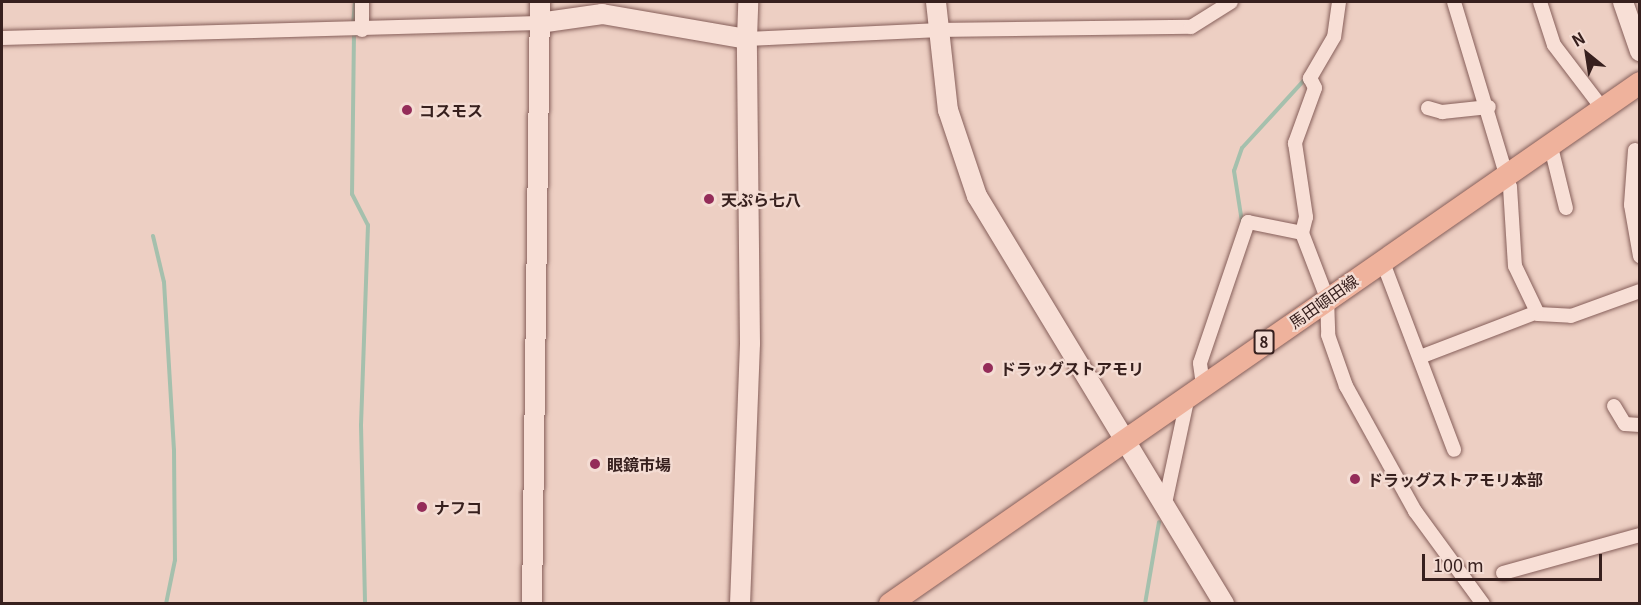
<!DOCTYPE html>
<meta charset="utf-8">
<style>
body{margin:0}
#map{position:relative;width:1641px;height:605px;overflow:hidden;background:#edcfc3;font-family:Georgia,"Noto Sans JP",serif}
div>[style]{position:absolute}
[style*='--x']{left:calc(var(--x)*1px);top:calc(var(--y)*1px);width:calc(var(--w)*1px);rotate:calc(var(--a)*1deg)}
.stream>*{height:4px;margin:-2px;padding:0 2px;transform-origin:2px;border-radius:2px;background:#a5c0ad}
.roads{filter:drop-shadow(0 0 2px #865f5a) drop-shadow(0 0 2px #865f5a)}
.street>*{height:14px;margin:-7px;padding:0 7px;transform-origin:7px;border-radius:7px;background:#f8dfd6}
.secondary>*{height:20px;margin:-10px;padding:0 10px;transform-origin:10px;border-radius:10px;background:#f8dfd6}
.primary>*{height:22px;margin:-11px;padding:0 11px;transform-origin:11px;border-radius:11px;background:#efb29c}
.dots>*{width:16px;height:16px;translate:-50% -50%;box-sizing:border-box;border:3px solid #f4dcd3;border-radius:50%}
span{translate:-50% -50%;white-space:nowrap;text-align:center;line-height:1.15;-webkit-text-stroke:4.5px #f4dcd3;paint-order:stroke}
.shield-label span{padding:2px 4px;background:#f4dcd3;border:2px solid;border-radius:4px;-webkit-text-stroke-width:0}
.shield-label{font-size:15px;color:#37201e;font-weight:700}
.poi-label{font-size:16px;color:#37201e;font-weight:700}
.left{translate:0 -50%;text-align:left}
.street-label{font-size:16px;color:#37201e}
.frame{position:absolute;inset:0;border:3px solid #37201e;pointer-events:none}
.north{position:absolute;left:1557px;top:24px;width:60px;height:60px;-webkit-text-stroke:4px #f4dcd3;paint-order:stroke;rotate:330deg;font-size:16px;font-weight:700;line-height:24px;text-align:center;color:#37201e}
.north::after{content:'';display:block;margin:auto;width:21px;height:27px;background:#37201e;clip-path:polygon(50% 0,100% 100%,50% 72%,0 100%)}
.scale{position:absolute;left:1422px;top:554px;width:180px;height:27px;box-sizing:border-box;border:3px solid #37201e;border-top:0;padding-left:8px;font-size:18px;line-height:21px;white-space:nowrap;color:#37201e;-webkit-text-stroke:4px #f4dcd3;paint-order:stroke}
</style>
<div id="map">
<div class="stream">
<i style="--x:353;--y:25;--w:23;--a:-85"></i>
<i style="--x:354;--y:32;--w:162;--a:90.7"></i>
<i style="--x:352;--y:194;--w:35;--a:63"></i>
<i style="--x:368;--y:225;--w:200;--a:92"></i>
<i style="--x:361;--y:425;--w:179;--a:88.7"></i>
<i style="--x:1242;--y:222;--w:52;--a:-98.9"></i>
<i style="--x:1234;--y:171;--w:24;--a:-71"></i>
<i style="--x:1242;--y:148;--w:96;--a:-47.5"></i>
<i style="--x:153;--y:236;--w:47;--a:76.6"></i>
<i style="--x:164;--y:282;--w:168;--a:86.6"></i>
<i style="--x:174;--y:450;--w:110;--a:89.5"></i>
<i style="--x:175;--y:560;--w:45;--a:101.6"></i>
<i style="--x:1145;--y:604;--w:83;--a:-80.3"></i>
</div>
<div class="roads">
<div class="street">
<i style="--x:1339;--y:2;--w:35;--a:98"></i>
<i style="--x:1334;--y:37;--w:48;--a:120.3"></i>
<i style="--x:1310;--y:78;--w:11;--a:63"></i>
<i style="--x:1315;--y:88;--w:59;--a:110"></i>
<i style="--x:1295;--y:143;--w:75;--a:81.5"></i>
<i style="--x:1306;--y:217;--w:16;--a:104"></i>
<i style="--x:1302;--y:233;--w:70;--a:69"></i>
<i style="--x:1327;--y:298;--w:37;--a:88"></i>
<i style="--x:1328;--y:335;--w:54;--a:70.6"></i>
<i style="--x:1346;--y:386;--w:143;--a:61.1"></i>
<i style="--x:1415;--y:511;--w:115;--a:53.8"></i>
<i style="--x:1454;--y:2;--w:193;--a:73.2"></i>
<i style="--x:1510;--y:187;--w:79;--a:86.4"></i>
<i style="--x:1515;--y:266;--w:53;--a:64.4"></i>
<i style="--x:1538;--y:314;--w:33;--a:3"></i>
<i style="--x:1571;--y:316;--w:73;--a:-19.9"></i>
<i style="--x:1540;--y:2;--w:45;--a:72"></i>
<i style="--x:1554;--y:45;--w:79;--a:52.7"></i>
<i style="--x:362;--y:30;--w:28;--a:-90"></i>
<i style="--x:2;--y:38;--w:537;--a:-1.6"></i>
<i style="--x:747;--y:39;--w:188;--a:-2.7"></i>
<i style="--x:935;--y:30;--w:256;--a:-0.7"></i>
<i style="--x:1191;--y:27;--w:47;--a:-32"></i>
<i style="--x:1428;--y:108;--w:15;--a:16"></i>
<i style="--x:1442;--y:112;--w:47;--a:-6.1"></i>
<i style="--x:1550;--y:143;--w:67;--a:76.2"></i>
<i style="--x:1635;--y:150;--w:55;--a:94.2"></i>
<i style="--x:1631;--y:205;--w:52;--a:80"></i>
<i style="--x:1382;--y:260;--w:203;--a:69.2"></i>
<i style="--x:1420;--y:357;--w:125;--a:-21"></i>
<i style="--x:1203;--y:385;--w:22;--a:-98"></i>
<i style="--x:1200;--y:363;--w:149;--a:-71.2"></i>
<i style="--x:1248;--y:222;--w:55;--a:11.5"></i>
<i style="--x:1614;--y:406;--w:21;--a:59"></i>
<i style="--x:1625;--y:424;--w:15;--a:4"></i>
<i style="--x:1164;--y:508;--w:115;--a:-77.9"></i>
<i style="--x:1503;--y:573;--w:142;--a:-15.5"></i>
</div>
<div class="secondary">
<i style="--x:936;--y:2;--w:109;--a:83.7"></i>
<i style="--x:948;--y:110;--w:91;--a:71.4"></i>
<i style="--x:977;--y:196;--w:477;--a:58.8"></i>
<i style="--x:1623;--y:2;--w:52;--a:70.9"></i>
<i style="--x:539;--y:23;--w:64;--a:-8.1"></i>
<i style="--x:602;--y:14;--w:147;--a:9.8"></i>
<i style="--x:747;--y:39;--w:37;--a:-88"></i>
<i style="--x:532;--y:604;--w:602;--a:-89.24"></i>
<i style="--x:740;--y:604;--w:261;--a:-87.8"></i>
<i style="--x:750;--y:343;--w:304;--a:-90.6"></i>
</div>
<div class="primary">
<i style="--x:890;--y:604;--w:913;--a:-34.79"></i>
</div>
</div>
<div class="dots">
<i style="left:407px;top:110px;background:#942c59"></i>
<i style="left:709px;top:199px;background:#942c59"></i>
<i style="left:988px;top:368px;background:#942c59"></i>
<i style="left:595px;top:464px;background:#942c59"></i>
<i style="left:1355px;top:479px;background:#942c59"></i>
<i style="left:422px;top:507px;background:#942c59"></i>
</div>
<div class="shield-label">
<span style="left:1264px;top:342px">8</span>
</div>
<div class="poi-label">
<span class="left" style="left:419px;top:110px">コスモス</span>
<span class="left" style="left:721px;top:199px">天ぷら七八</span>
<span class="left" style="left:1000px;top:368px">ドラッグストアモリ</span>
<span class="left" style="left:607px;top:464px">眼鏡市場</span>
<span class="left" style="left:1367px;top:479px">ドラッグストアモリ本部</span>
<span class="left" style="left:434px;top:507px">ナフコ</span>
</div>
<div class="street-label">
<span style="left:1323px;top:301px;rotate:-35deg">馬田頓田線</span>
</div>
<div class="frame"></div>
<div class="north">N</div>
<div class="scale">100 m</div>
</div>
